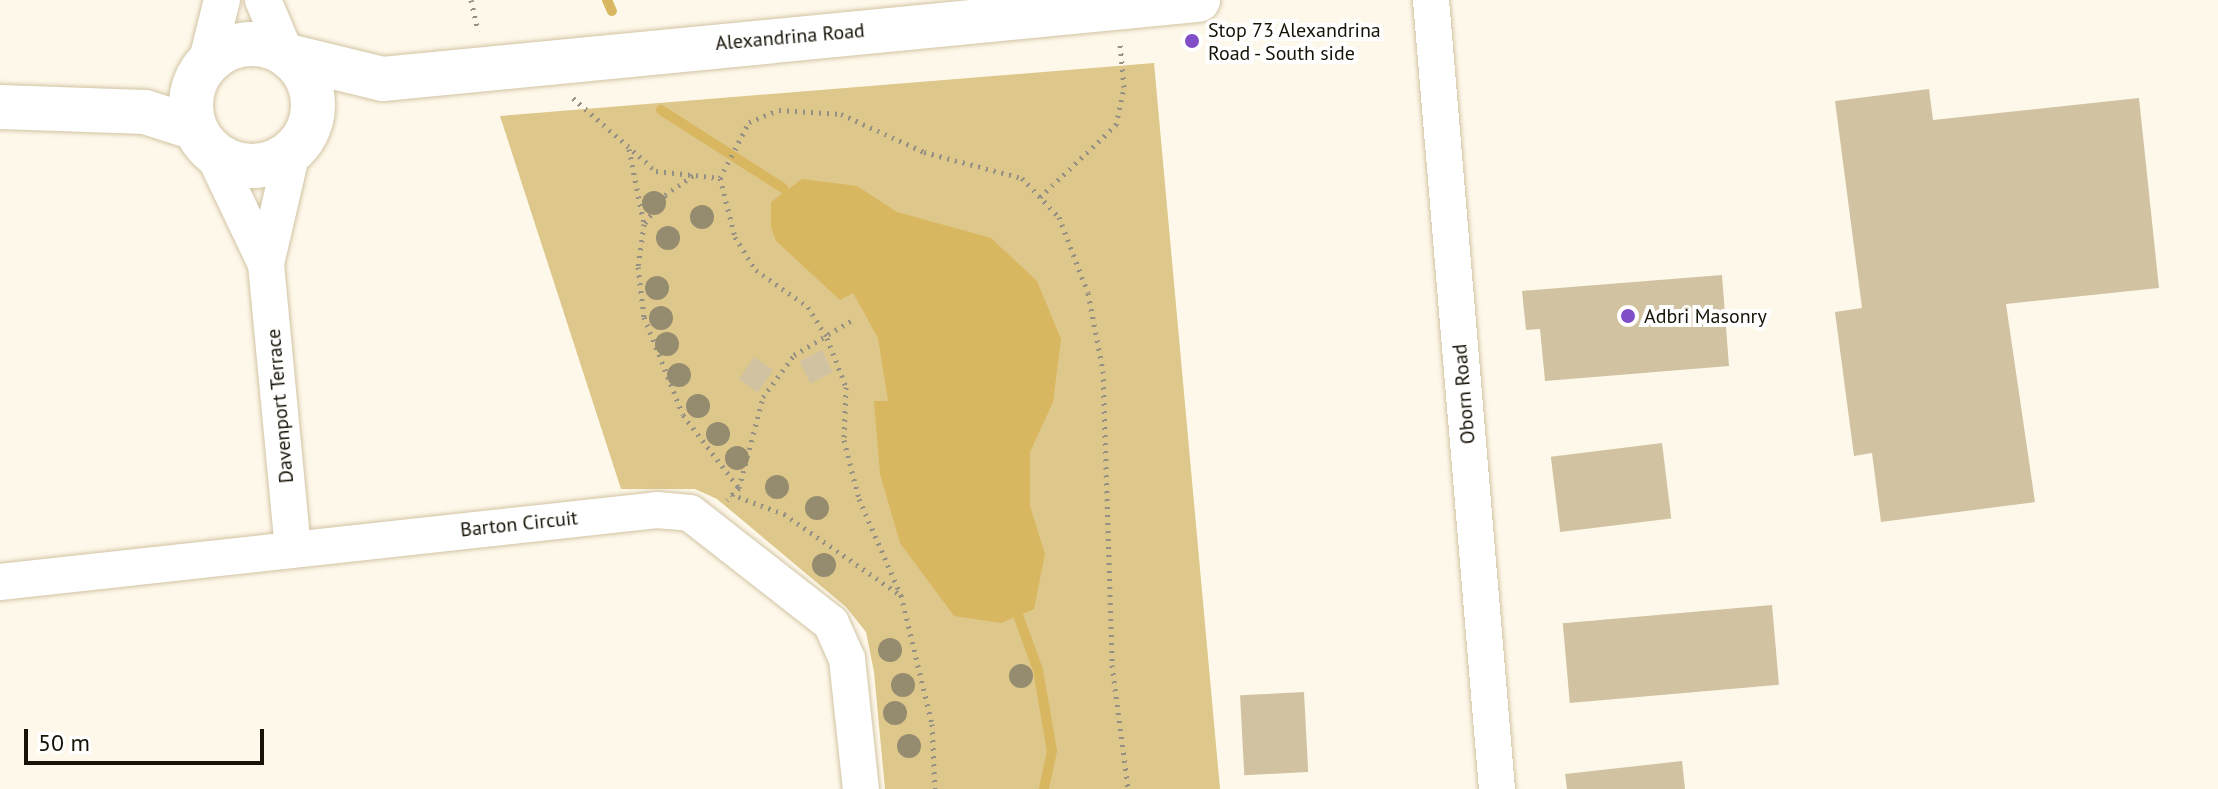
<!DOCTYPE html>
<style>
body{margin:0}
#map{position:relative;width:2218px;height:789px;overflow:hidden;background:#fef8ea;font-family:"PT Sans",sans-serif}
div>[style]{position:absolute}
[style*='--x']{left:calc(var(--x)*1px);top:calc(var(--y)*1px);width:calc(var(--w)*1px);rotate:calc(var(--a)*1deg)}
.green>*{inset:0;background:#dec78b}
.water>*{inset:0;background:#d8b760}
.stream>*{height:10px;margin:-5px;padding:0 5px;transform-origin:5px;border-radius:5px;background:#d8b760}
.building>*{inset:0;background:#d1c3a2;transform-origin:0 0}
.path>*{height:5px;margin-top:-2.5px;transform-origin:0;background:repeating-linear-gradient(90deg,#959083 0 2px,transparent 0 8px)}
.roads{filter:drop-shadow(0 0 2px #d1c4a3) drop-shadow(0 0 2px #d1c4a3)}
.minor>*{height:36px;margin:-18px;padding:0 18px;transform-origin:18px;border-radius:18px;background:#fff}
.major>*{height:44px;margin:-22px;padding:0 22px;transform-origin:22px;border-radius:22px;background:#fff}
.major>.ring{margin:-22px;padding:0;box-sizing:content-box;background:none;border:44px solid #fff;border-radius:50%}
.trees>*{width:24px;height:24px;margin:-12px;border-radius:50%;background:#958b6f}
.dots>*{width:22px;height:22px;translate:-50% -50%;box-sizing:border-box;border:4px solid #fff;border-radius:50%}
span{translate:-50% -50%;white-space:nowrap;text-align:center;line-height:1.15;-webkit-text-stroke:8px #fff;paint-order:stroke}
.poi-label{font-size:20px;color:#171206}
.left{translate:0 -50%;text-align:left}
.street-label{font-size:20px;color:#171206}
.scale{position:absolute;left:24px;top:729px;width:240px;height:36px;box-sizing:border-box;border:4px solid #171206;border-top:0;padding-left:10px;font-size:24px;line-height:28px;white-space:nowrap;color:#171206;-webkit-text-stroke:6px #fff;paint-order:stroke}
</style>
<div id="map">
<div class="green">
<i style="clip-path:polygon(1154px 63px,1220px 789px,885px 789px,874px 672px,866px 632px,846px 607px,717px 499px,695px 489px,621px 489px,500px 116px)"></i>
</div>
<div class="water">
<i style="clip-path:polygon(802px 179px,857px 186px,897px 212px,991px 238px,1037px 281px,1061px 339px,1053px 402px,1030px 452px,1030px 506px,1045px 554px,1034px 609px,1001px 623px,954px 616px,900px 543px,880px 474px,874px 401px,888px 401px,878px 338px,853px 293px,840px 300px,776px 241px,771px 227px,771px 202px)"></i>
</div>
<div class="stream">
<i style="--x:607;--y:0;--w:12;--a:66"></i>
<i style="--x:661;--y:110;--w:145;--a:32.6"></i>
<i style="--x:1018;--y:615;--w:59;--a:70"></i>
<i style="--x:1038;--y:670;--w:82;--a:80.2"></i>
<i style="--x:1052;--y:751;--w:39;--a:102"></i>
</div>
<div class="building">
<i style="clip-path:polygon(1929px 89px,1933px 120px,2139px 98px,2159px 288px,2006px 304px,2035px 502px,1881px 522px,1872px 453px,1854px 456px,1835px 312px,1862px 308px,1835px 101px)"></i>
<i style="clip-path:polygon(1722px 275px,1729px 366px,1545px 381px,1540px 329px,1526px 330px,1522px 291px)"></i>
<i style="left:822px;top:350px;width:25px;height:25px;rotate:64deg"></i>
<i style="left:754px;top:357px;width:23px;height:27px;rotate:34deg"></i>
<i style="left:1662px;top:443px;width:76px;height:112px;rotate:83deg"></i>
<i style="left:1772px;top:605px;width:80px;height:210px;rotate:85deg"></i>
<i style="left:1304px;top:692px;width:80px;height:64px;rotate:87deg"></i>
<i style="clip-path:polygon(1682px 761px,1685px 789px,1567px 789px,1565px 774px)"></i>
</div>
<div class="path">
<i style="--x:471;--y:0;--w:32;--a:77"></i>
<i style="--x:573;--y:98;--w:111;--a:41.3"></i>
<i style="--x:656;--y:171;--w:64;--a:6.2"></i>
<i style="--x:720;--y:178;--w:61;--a:75.7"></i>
<i style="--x:735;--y:237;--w:39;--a:58"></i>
<i style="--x:756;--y:270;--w:64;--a:35.4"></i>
<i style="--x:808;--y:307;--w:36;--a:58"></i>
<i style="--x:827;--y:338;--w:53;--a:68.8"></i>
<i style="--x:846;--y:387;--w:53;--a:92.2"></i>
<i style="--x:844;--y:440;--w:61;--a:75.7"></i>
<i style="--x:859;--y:499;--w:105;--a:66.4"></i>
<i style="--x:901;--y:595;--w:133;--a:76.5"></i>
<i style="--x:932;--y:724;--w:65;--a:87.4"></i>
<i style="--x:629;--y:149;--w:76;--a:78.7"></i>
<i style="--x:644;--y:224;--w:43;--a:97.9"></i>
<i style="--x:638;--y:267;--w:50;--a:83.2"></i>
<i style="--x:644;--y:317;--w:105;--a:68.3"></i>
<i style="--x:683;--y:415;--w:92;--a:52.5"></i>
<i style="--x:739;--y:488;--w:17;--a:135"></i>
<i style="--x:720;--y:178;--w:63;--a:-62.6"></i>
<i style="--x:749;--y:122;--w:32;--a:-22"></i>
<i style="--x:779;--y:110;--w:62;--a:3.7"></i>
<i style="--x:841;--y:114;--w:91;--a:24.6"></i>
<i style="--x:924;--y:152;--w:101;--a:14.9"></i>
<i style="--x:1022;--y:178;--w:54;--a:46.5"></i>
<i style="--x:1059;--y:217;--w:81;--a:69.1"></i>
<i style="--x:1088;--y:293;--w:79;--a:79.1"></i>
<i style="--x:1103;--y:371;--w:294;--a:88.2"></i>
<i style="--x:1112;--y:665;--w:125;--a:82.6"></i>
<i style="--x:1040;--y:197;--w:105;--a:-43.5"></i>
<i style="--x:1116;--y:125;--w:39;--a:-78"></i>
<i style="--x:1124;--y:87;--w:43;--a:-95.3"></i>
<i style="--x:645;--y:223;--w:34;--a:-54"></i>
<i style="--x:665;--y:195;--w:35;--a:-35"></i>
<i style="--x:739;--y:488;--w:94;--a:-75.2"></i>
<i style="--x:763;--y:397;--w:52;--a:-53.6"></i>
<i style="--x:794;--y:355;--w:68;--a:-31.1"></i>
<i style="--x:731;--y:494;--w:57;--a:20.7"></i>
<i style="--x:784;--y:514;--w:141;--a:34.9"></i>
</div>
<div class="roads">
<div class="minor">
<i style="--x:263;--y:0;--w:56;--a:67.1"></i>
<i style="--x:1431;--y:0;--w:792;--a:85.22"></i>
<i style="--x:206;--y:64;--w:66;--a:-76"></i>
<i style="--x:292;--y:152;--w:115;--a:103.1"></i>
<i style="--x:266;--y:264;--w:284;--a:84.6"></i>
<i style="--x:213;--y:153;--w:123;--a:64.5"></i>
<i style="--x:0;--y:582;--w:661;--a:-6.25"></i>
<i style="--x:657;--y:510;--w:33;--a:5"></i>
<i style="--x:690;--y:513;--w:179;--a:38"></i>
<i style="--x:831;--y:623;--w:39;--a:66"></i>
<i style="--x:847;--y:659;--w:131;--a:83.9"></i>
</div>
<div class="major">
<i class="ring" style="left:191px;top:44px;width:78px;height:78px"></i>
<i style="--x:292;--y:57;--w:94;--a:13.6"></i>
<i style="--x:383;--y:79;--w:819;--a:-5.54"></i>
<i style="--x:0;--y:107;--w:145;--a:2"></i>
<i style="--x:145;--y:112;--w:52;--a:17.7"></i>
</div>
</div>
<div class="trees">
<i style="left:654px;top:203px"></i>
<i style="left:702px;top:217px"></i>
<i style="left:668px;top:238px"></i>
<i style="left:657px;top:288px"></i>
<i style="left:661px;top:318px"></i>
<i style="left:667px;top:344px"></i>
<i style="left:679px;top:375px"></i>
<i style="left:698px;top:406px"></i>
<i style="left:718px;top:434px"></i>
<i style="left:737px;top:458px"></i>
<i style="left:777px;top:487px"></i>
<i style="left:817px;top:508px"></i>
<i style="left:824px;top:565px"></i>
<i style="left:890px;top:650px"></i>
<i style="left:1021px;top:676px"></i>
<i style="left:903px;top:685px"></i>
<i style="left:895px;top:713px"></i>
<i style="left:909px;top:746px"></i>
</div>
<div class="dots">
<i style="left:1192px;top:41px;background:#804fc7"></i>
<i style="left:1628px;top:316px;background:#804fc7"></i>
</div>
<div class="poi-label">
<span class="left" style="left:1208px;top:42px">Stop 73 Alexandrina<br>Road - South side</span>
<span class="left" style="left:1644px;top:316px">Adbri Masonry</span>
</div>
<div class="street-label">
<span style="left:790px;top:37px;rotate:-5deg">Alexandrina Road</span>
<span style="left:1464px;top:394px;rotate:-95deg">Oborn Road</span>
<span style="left:280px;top:406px;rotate:-95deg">Davenport Terrace</span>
<span style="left:519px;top:524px;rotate:-6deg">Barton Circuit</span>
</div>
<div class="scale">50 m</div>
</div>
